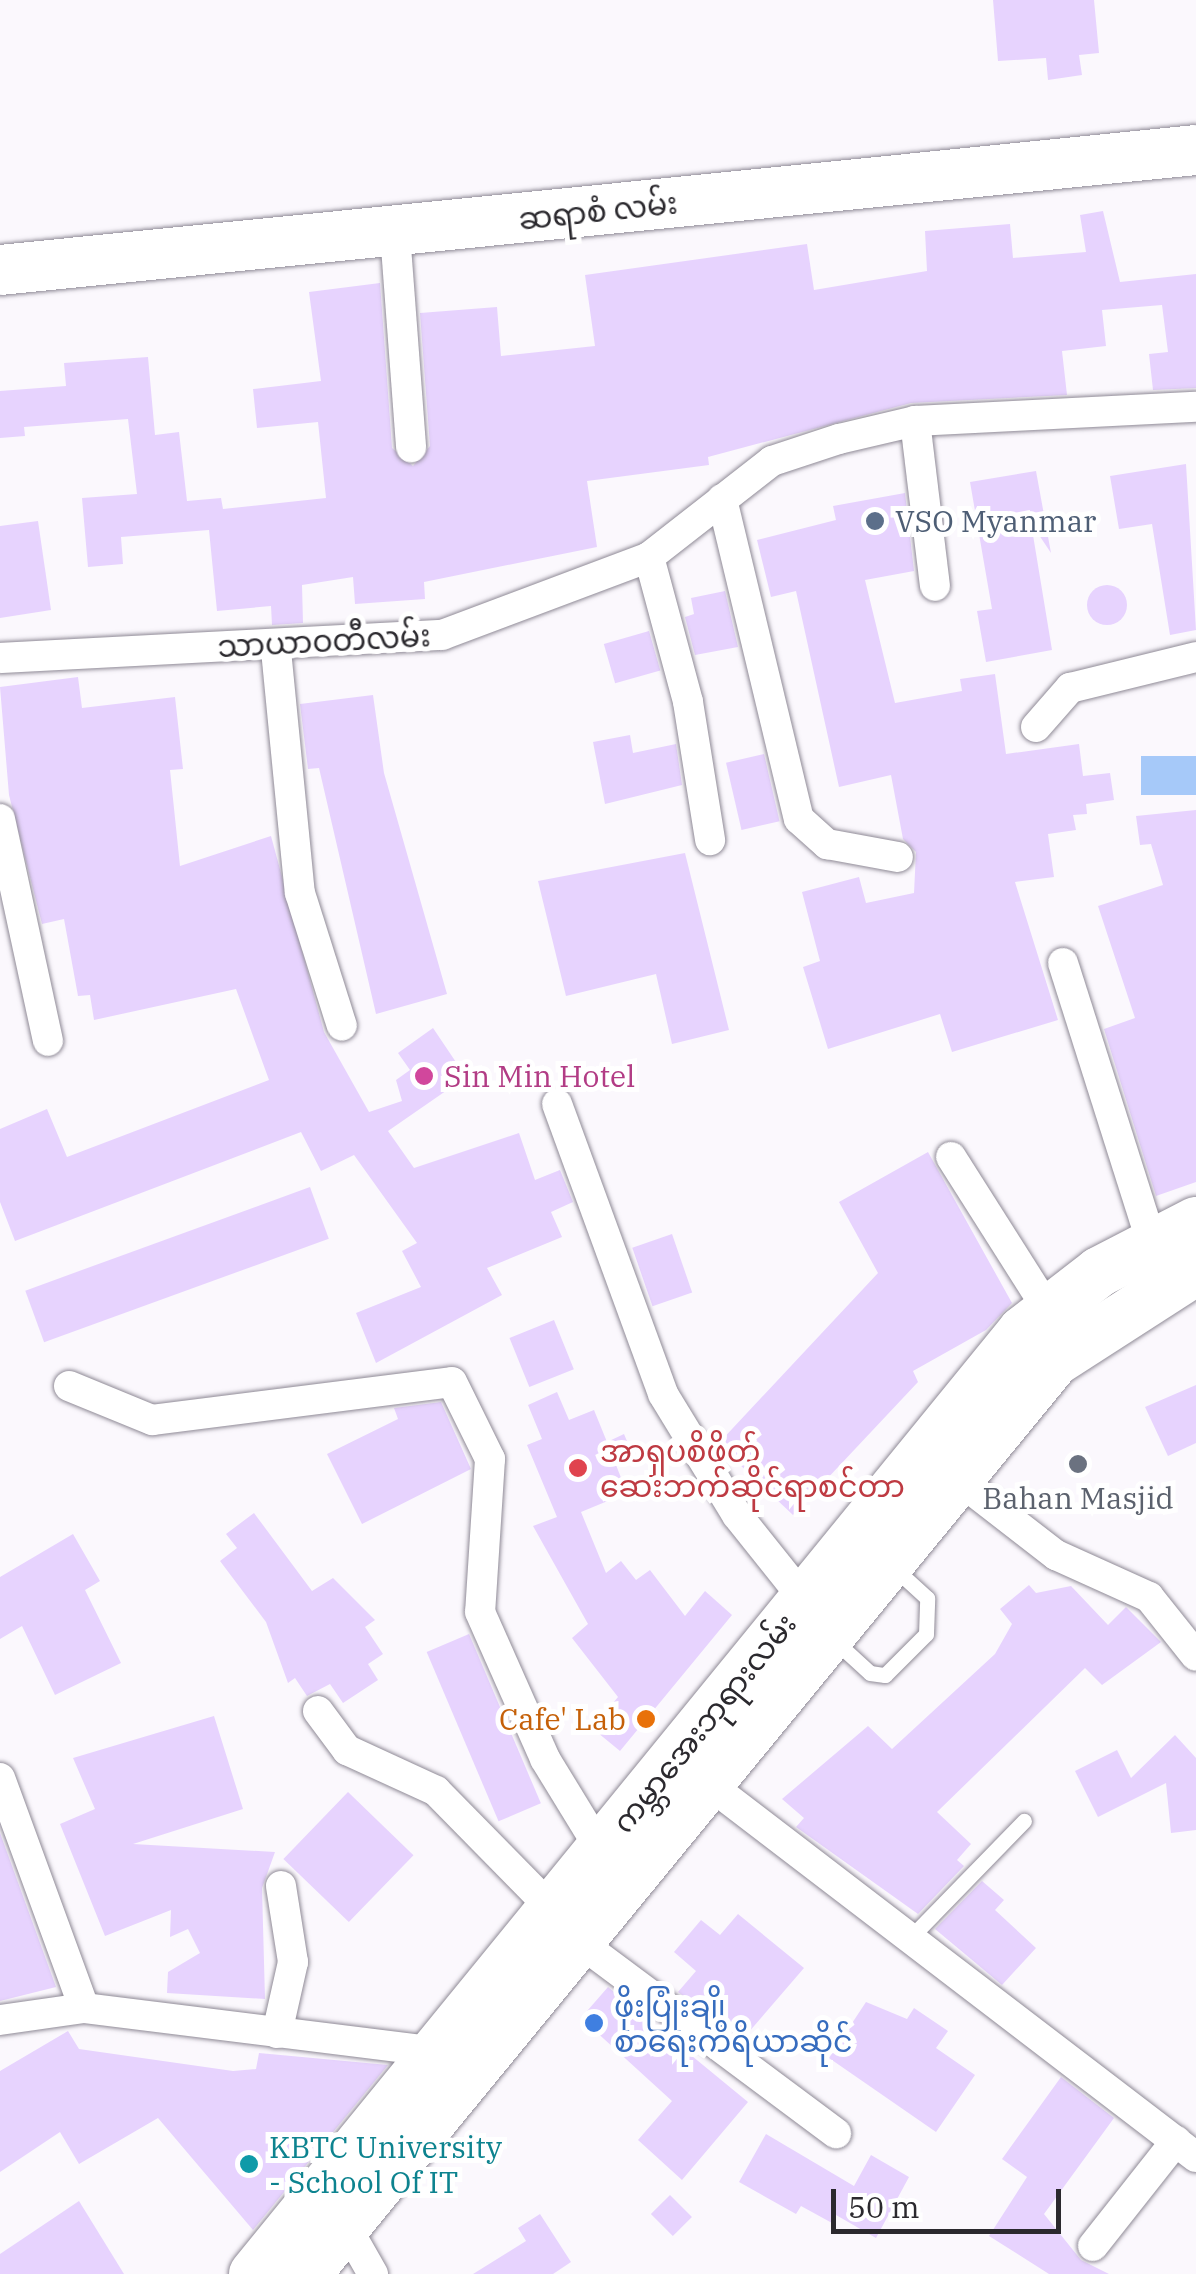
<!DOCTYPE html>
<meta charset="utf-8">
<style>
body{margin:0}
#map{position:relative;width:1196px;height:2274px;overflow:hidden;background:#fbf8fd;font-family:"IBM Plex Serif","Noto Sans Myanmar",serif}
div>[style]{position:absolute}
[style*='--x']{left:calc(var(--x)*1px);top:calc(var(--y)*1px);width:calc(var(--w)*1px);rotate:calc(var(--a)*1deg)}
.water>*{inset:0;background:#a6c9f9;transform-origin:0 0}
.building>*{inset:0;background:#e7d3fe;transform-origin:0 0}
.round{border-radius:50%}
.roads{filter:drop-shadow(0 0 2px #8f8a96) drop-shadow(0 0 2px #8f8a96)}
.service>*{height:15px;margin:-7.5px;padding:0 7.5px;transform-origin:7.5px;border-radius:7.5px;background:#fff}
.minor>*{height:30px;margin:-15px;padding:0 15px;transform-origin:15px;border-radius:15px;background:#fff}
.primary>*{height:50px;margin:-25px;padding:0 25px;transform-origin:25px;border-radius:25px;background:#fff}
.dots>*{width:28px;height:28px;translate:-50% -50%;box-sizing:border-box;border:5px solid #fff;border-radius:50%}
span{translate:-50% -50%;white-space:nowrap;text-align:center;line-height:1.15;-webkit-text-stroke:10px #fff;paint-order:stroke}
.street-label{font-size:30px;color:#2b292e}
.service-label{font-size:30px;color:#4e5e75}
.left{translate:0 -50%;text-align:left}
.hotel-label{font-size:30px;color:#b23c85}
.health-label{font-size:30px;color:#be3a42}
.worship-label{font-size:30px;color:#5b616d}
.food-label{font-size:30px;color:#c56008}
.right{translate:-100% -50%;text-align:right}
.shop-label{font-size:30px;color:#366cbe}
.culture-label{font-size:30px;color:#0d838f}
.scale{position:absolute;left:831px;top:2189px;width:230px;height:45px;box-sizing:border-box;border:5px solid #2b292e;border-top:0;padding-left:12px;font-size:30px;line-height:35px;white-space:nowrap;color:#2b292e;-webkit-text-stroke:8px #fff;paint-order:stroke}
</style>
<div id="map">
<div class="water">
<i style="left:1196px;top:756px;width:39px;height:55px;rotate:90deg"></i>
</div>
<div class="building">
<i style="clip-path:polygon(993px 0,1094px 0,1099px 53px,1079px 55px,1082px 75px,1048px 80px,1046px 58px,998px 61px)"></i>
<i style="clip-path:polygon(1103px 211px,1120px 282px,1196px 274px,1196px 388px,1153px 390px,1149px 354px,1168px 352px,1162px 305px,1102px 310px,1106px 346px,1062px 351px,1067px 395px,911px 403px,708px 457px,709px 465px,587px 481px,597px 547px,424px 582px,425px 599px,355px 604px,353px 577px,302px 585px,303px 623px,272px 625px,271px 606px,217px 611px,209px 530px,121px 537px,123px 564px,88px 567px,82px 498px,137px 494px,128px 419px,24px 427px,25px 436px,0 438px,0 391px,66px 386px,64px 363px,148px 357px,155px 435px,179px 432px,187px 501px,221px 498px,223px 509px,326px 498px,318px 422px,257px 428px,253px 389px,321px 381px,309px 292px,380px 283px,392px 448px,413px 466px,430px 446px,420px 313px,497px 307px,501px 356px,595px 346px,585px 275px,807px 244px,814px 290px,927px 271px,925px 231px,1010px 224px,1013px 258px,1086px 252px,1080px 215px)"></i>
<i style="clip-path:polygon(1186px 464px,1196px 630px,1170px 635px,1152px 524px,1119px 529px,1110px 476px)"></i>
<i style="clip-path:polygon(1036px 471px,1051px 553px,1031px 523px,1052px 650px,986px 662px,977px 611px,992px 609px,970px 482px)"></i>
<i style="clip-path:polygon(905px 493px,914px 571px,865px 580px,895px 703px,962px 691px,960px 679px,995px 674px,1006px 754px,1079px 744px,1083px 776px,1110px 773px,1114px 800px,1086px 804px,1087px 814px,1073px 815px,1076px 830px,1048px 834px,1054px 877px,1015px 882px,1058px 1020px,952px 1052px,940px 1014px,828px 1049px,803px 967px,820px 961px,802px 892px,859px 877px,866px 903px,914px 893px,916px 852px,903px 839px,891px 775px,839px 787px,796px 591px,771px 597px,757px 540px,836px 520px,833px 506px)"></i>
<i style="clip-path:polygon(38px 521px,51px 610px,0 618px,0 526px)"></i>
<i class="round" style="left:1087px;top:585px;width:40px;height:40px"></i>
<i style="clip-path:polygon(725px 591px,738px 647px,695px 655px,685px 617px,694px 614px,691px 598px)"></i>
<i style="left:649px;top:631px;width:41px;height:47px;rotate:74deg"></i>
<i style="clip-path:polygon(78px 677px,82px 708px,175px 697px,183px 769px,170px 770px,180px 866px,271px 836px,324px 1032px,369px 1112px,402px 1101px,396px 1080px,410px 1070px,398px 1053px,433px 1028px,466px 1077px,388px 1131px,414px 1168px,519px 1133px,535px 1180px,560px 1170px,573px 1202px,551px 1212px,562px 1237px,487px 1268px,502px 1295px,376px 1363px,356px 1313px,421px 1287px,402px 1251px,417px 1243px,354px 1155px,321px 1171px,301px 1132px,15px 1241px,0 1202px,0 1129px,47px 1109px,67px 1157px,269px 1080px,236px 989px,94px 1020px,90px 995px,78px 996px,64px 919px,42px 924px,9px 795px,0 687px)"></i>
<i style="clip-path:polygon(373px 695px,384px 773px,447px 994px,376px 1014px,319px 768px,308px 769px,300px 704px)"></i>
<i style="clip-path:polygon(630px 735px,633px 753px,676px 744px,682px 785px,605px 804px,593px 742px)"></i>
<i style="left:764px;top:754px;width:69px;height:39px;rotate:77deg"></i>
<i style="clip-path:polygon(1196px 810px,1196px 1182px,1156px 1196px,1104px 1029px,1135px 1018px,1098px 906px,1163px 885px,1151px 844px,1140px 845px,1136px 816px)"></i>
<i style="clip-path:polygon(685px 853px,729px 1030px,672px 1044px,656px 974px,566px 996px,538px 881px)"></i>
<i style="clip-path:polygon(928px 1152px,1012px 1303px,986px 1330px,913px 1371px,918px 1382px,793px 1515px,718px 1444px,878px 1273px,839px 1202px)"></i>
<i style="left:310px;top:1187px;width:55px;height:303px;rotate:70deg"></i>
<i style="left:672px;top:1234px;width:62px;height:42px;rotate:71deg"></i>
<i style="left:554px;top:1320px;width:53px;height:48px;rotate:68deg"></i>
<i style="clip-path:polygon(1196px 1385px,1196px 1443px,1168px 1456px,1145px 1407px)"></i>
<i style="clip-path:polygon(557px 1392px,569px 1420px,594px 1410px,607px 1442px,624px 1434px,634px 1458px,616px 1465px,627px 1493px,581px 1512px,606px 1573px,621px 1561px,636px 1580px,650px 1570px,685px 1616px,705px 1591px,732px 1615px,620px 1751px,592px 1728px,618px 1697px,572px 1638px,588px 1624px,533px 1526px,557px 1517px,527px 1445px,542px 1439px,528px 1405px)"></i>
<i style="clip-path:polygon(441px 1402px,471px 1469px,362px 1524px,327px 1454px,398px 1419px,394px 1408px)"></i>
<i style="clip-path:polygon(254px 1513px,312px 1591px,333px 1578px,375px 1620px,365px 1627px,383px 1654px,368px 1664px,378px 1680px,343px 1703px,330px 1684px,307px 1696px,295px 1678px,288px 1683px,266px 1622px,220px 1561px,237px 1548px,226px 1534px)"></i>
<i style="clip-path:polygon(73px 1534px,100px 1581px,85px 1590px,121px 1663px,55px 1695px,22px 1626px,0 1639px,0 1577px)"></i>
<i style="clip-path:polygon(1029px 1585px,1036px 1593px,1071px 1586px,1108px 1625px,1126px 1607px,1161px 1642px,1102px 1685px,1085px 1668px,937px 1812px,971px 1844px,957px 1860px,964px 1866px,918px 1914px,796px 1827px,804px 1818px,782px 1799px,868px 1726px,892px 1749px,995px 1654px,1012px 1624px,1000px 1609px)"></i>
<i style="left:469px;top:1634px;width:184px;height:46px;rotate:67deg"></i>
<i style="clip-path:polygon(214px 1716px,243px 1809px,133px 1844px,275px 1852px,262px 1888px,265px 1999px,167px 1993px,168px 1972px,200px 1953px,188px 1929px,170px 1937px,171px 1910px,105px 1936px,60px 1824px,95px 1809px,73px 1758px)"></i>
<i style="clip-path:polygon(1175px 1735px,1196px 1758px,1196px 1830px,1171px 1833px,1166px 1783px,1098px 1817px,1075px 1771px,1117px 1750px,1131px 1778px)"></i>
<i style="left:348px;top:1792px;width:91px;height:93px;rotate:44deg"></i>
<i style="clip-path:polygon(0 1833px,56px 1987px,0 2001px)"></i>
<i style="clip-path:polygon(982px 1881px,1004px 1900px,995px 1910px,1036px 1948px,1002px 1985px,935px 1929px)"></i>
<i style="clip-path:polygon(738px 1914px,804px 1968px,742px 2040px,678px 1992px,696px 1971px,674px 1952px,701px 1920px,720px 1935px)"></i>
<i style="clip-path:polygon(608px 1987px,748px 2102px,682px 2180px,638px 2140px,672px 2101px,581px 2018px)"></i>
<i style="clip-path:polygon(866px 2002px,907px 2019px,914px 2008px,948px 2031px,936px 2048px,975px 2075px,936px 2132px,829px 2058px)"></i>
<i style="clip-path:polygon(68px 2031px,79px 2049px,233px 2071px,256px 2069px,259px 2053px,388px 2065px,253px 2230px,158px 2118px,79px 2164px,60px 2132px,0 2172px,0 2071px)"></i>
<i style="clip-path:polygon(1061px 2077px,1114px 2118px,1044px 2214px,1081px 2260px,1109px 2274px,1049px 2274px,989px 2236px,1027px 2177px,1002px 2159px)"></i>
<i style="clip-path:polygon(766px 2134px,854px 2186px,871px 2155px,909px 2177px,876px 2238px,836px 2215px,832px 2223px,801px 2206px,796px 2214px,739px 2182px)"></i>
<i style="left:670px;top:2195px;width:31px;height:27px;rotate:45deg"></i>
<i style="clip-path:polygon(79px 2201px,124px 2274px,0 2274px,0 2254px)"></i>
<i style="clip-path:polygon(540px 2214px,571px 2262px,553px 2274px,473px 2274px,526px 2241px,518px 2228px)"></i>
</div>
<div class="roads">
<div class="service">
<i style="--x:835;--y:1641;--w:47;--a:42.4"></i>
<i style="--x:870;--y:1673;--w:15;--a:8"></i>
<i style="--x:885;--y:1675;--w:58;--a:-45"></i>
<i style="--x:926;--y:1634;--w:36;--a:-88"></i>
<i style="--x:927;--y:1598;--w:46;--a:-137.6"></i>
<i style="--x:911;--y:1937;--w:162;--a:-45.8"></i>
</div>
<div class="minor">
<i style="--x:395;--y:233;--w:215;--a:85.7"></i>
<i style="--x:915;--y:421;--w:166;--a:83.1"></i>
<i style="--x:722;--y:499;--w:329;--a:76.5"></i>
<i style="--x:799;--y:819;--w:38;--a:42"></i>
<i style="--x:827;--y:844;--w:72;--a:10.4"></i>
<i style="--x:649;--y:557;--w:150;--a:74.9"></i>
<i style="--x:688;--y:702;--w:140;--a:80.9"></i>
<i style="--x:276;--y:650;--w:244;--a:84.4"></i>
<i style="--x:300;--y:893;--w:139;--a:72.5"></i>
<i style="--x:0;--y:658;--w:443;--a:-3"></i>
<i style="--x:442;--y:635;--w:221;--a:-20.6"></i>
<i style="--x:649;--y:557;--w:156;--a:-38"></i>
<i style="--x:772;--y:461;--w:71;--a:-18.2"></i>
<i style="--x:839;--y:439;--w:78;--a:-13.3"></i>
<i style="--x:915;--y:421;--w:281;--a:-2.9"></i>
<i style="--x:1036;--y:727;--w:52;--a:-48.9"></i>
<i style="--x:1070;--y:688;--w:130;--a:-13.8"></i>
<i style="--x:0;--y:819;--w:227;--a:77.8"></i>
<i style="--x:1063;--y:963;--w:292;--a:72.4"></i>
<i style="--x:557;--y:1104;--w:309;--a:69.9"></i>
<i style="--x:663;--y:1394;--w:142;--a:58.6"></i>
<i style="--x:737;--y:1515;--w:107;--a:51.4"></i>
<i style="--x:951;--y:1157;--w:181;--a:57.6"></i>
<i style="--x:69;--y:1386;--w:90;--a:22.3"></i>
<i style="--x:152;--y:1420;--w:302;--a:-7.2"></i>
<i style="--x:452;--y:1382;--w:86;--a:63.7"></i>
<i style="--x:490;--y:1459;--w:153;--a:93.7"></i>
<i style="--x:480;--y:1612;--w:161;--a:66.1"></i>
<i style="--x:545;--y:1759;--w:109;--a:58.5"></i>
<i style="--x:955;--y:1477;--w:128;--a:37.7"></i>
<i style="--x:1056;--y:1555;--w:102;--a:24.3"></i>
<i style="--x:1149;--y:1597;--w:75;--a:51.5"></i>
<i style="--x:318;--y:1711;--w:49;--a:53.4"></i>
<i style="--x:347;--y:1750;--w:98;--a:24.7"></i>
<i style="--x:436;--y:1791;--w:168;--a:45.5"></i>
<i style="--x:0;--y:1778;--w:245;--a:69.9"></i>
<i style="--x:706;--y:1782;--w:617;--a:37.43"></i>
<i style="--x:578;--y:1941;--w:322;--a:36.7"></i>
<i style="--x:0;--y:2020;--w:85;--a:-8.1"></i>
<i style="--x:84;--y:2008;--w:357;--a:7.1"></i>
<i style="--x:277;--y:2033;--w:73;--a:-77.3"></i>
<i style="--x:293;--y:1962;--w:77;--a:-99"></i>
<i style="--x:340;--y:2216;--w:67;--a:60.4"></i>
<i style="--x:1093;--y:2246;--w:134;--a:-51.7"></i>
</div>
<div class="primary">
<i style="--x:0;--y:270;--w:1202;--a:-5.73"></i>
<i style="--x:254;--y:2274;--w:1217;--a:-50.8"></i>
<i style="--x:1023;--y:1331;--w:96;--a:-37.8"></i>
<i style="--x:1099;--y:1272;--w:109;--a:-27.3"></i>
<i style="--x:306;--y:2274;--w:1181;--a:-50.64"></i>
<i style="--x:1055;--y:1361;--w:168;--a:-32.8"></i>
</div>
</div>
<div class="dots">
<i style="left:875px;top:521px;background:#5c6f8a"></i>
<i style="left:424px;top:1076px;background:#d1479c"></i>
<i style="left:1078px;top:1464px;background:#6b7280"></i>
<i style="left:578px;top:1468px;background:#e0444e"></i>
<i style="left:646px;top:1719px;background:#e8710a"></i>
<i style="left:594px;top:2023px;background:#3f7fe0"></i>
<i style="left:249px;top:2164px;background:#0f9aa8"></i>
</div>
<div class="street-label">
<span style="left:598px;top:211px;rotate:-6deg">ဆရာစံ လမ်း</span>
<span style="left:324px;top:641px;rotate:-3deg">သာယာဝတီလမ်း</span>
<span style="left:704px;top:1723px;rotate:-51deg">ကမ္ဘာအေးဘုရားလမ်း</span>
</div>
<div class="service-label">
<span class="left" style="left:895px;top:521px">VSO Myanmar</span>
</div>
<div class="hotel-label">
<span class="left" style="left:444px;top:1076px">Sin Min Hotel</span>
</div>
<div class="health-label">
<span class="left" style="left:600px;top:1468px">အာရှပစိဖိတ်<br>ဆေးဘက်ဆိုင်ရာစင်တာ</span>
</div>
<div class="worship-label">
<span style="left:1078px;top:1498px">Bahan Masjid</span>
</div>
<div class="food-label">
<span class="right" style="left:626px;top:1719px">Cafe' Lab</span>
</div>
<div class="shop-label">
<span class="left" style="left:614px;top:2023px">ဖိုးပြုံးချို<br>စာရေးကိရိယာဆိုင်</span>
</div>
<div class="culture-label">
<span class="left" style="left:269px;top:2164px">KBTC University<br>- School Of IT</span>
</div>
<div class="scale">50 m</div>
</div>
